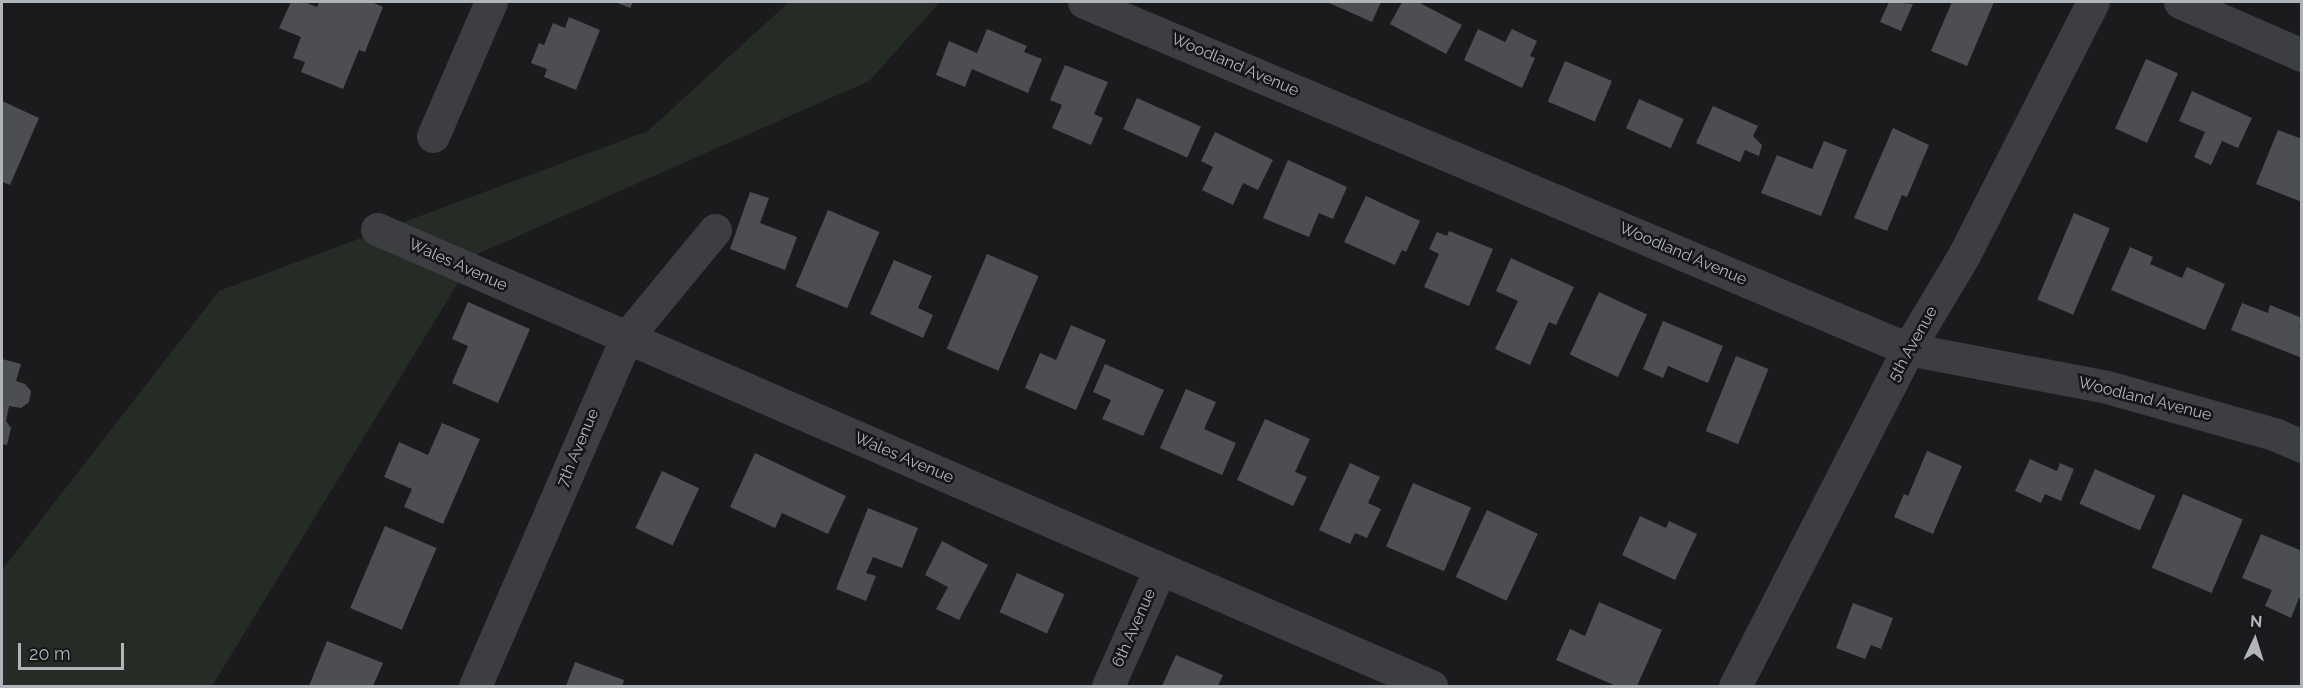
<!DOCTYPE html>
<style>
body{margin:0}
#map{position:relative;width:2303px;height:688px;overflow:hidden;background:#1b1b1d;font-family:Raleway,sans-serif}
div>[style]{position:absolute}
[style*='--x']{left:calc(var(--x)*1px);top:calc(var(--y)*1px);width:calc(var(--w)*1px);rotate:calc(var(--a)*1deg)}
.green>*{inset:0;background:#252c25}
.building>*{inset:0;background:#4d4e51;transform-origin:0 0}
.street>*{height:33px;margin:-16.5px;padding:0 16.5px;transform-origin:16.5px;border-radius:16.5px;background:#3c3e41}
span{translate:-50% -50%;white-space:nowrap;text-align:center;line-height:1.15;-webkit-text-stroke:5px #161618;paint-order:stroke}
.street-label{font-size:16px;color:#afb5bb}
.frame{position:absolute;inset:0;border:3px solid #afb5bb;pointer-events:none}
.north{position:absolute;left:2225px;top:610px;width:60px;height:60px;-webkit-text-stroke:4px #161618;paint-order:stroke;rotate:4deg;font-size:16px;font-weight:700;line-height:24px;text-align:center;color:#afb5bb}
.north::after{content:'';display:block;margin:auto;width:21px;height:27px;background:#afb5bb;clip-path:polygon(50% 0,100% 100%,50% 72%,0 100%)}
.scale{position:absolute;left:18px;top:643px;width:106px;height:27px;box-sizing:border-box;border:3px solid #afb5bb;border-top:0;padding-left:8px;font-size:18px;line-height:21px;white-space:nowrap;color:#afb5bb;-webkit-text-stroke:4px #161618;paint-order:stroke}
</style>
<div id="map">
<div class="green">
<i style="clip-path:polygon(789px 2px,940px 2px,869px 81px,475px 255px,212px 686px,2px 686px,2px 570px,219px 291px,648px 131px)"></i>
</div>
<div class="building">
<i style="clip-path:polygon(291px 2px,304px 2px,317px 7px,319px 2px,372px 2px,383px 7px,365px 52px,359px 50px,343px 89px,301px 72px,305px 62px,293px 58px,301px 37px,279px 28px)"></i>
<i style="clip-path:polygon(615px 2px,633px 2px,630px 8px)"></i>
<i style="clip-path:polygon(1327px 2px,1381px 2px,1372px 22px)"></i>
<i style="clip-path:polygon(1402px 2px,1418px 2px,1462px 25px,1446px 54px,1390px 24px)"></i>
<i style="clip-path:polygon(1889px 2px,1913px 4px,1901px 31px,1880px 22px)"></i>
<i style="clip-path:polygon(1952px 2px,1994px 2px,1967px 66px,1931px 51px)"></i>
<i style="clip-path:polygon(569px 17px,600px 30px,576px 90px,544px 77px,547px 69px,531px 63px,539px 43px,544px 45px,553px 23px,565px 28px)"></i>
<i style="clip-path:polygon(987px 29px,1027px 46px,1024px 52px,1042px 59px,1028px 93px,972px 69px,965px 87px,936px 75px,949px 41px,977px 53px)"></i>
<i style="clip-path:polygon(1478px 29px,1505px 42px,1512px 29px,1537px 41px,1530px 56px,1535px 58px,1522px 88px,1464px 60px)"></i>
<i style="left:2146px;top:59px;width:35px;height:76px;rotate:24deg"></i>
<i style="left:1565px;top:61px;width:51px;height:44px;rotate:23deg"></i>
<i style="clip-path:polygon(1065px 65px,1108px 82px,1094px 114px,1103px 118px,1091px 145px,1052px 128px,1062px 105px,1050px 100px)"></i>
<i style="clip-path:polygon(2192px 91px,2252px 118px,2238px 148px,2222px 141px,2211px 165px,2194px 157px,2205px 132px,2179px 121px)"></i>
<i style="left:1137px;top:98px;width:70px;height:34px;rotate:24deg"></i>
<i style="left:1639px;top:99px;width:49px;height:32px;rotate:24deg"></i>
<i style="clip-path:polygon(2px 101px,39px 118px,10px 185px,3px 182px,2px 186px)"></i>
<i style="clip-path:polygon(1713px 106px,1758px 126px,1753px 136px,1762px 145px,1759px 156px,1745px 150px,1740px 162px,1696px 143px)"></i>
<i style="clip-path:polygon(1893px 128px,1929px 145px,1907px 197px,1902px 195px,1887px 231px,1854px 218px)"></i>
<i style="clip-path:polygon(2278px 130px,2302px 139px,2302px 202px,2256px 184px)"></i>
<i style="clip-path:polygon(1215px 132px,1273px 160px,1258px 190px,1243px 183px,1233px 205px,1202px 190px,1213px 167px,1201px 161px)"></i>
<i style="clip-path:polygon(1824px 141px,1847px 150px,1821px 216px,1761px 193px,1777px 155px,1812px 169px)"></i>
<i style="clip-path:polygon(1288px 160px,1347px 187px,1333px 219px,1319px 213px,1309px 237px,1263px 218px)"></i>
<i style="clip-path:polygon(750px 192px,769px 198px,760px 223px,797px 237px,785px 270px,730px 249px)"></i>
<i style="clip-path:polygon(1366px 196px,1420px 221px,1406px 252px,1402px 250px,1395px 265px,1344px 242px)"></i>
<i style="left:828px;top:210px;width:56px;height:83px;rotate:23deg"></i>
<i style="left:2074px;top:213px;width:39px;height:94px;rotate:23deg"></i>
<i style="clip-path:polygon(1449px 231px,1493px 249px,1469px 306px,1424px 287px,1439px 254px,1429px 249px,1437px 232px,1447px 236px)"></i>
<i style="clip-path:polygon(2130px 247px,2153px 257px,2150px 264px,2182px 278px,2187px 267px,2225px 284px,2205px 330px,2111px 290px)"></i>
<i style="left:987px;top:254px;width:56px;height:103px;rotate:23deg"></i>
<i style="clip-path:polygon(1511px 258px,1574px 287px,1556px 325px,1549px 322px,1530px 365px,1495px 349px,1518px 301px,1496px 291px)"></i>
<i style="clip-path:polygon(894px 260px,932px 276px,918px 308px,933px 315px,923px 338px,870px 314px)"></i>
<i style="left:1599px;top:292px;width:53px;height:69px;rotate:25deg"></i>
<i style="clip-path:polygon(468px 302px,530px 329px,498px 403px,452px 383px,468px 346px,452px 339px)"></i>
<i style="clip-path:polygon(2242px 303px,2268px 313px,2270px 305px,2302px 318px,2299px 327px,2302px 328px,2302px 358px,2231px 330px)"></i>
<i style="clip-path:polygon(1663px 321px,1723px 346px,1708px 383px,1668px 366px,1663px 378px,1643px 369px)"></i>
<i style="clip-path:polygon(1071px 325px,1106px 340px,1076px 410px,1025px 388px,1040px 353px,1056px 360px)"></i>
<i style="left:1736px;top:356px;width:35px;height:81px;rotate:22deg"></i>
<i style="clip-path:polygon(2px 359px,21px 364px,16px 381px,25px 384px,31px 391px,29px 402px,21px 408px,9px 406px,6px 421px,11px 428px,7px 445px,2px 444px)"></i>
<i style="clip-path:polygon(1105px 364px,1164px 390px,1143px 436px,1102px 419px,1111px 400px,1093px 392px)"></i>
<i style="clip-path:polygon(1186px 389px,1216px 402px,1204px 429px,1236px 443px,1222px 475px,1160px 448px)"></i>
<i style="clip-path:polygon(1265px 419px,1310px 439px,1295px 472px,1307px 477px,1293px 506px,1237px 480px)"></i>
<i style="clip-path:polygon(442px 423px,480px 439px,443px 524px,404px 507px,412px 489px,384px 477px,399px 442px,428px 455px)"></i>
<i style="clip-path:polygon(1927px 451px,1962px 466px,1933px 534px,1894px 517px,1904px 494px,1908px 496px)"></i>
<i style="clip-path:polygon(755px 453px,846px 496px,828px 534px,782px 513px,775px 528px,730px 507px)"></i>
<i style="clip-path:polygon(2030px 459px,2057px 471px,2060px 463px,2074px 469px,2061px 501px,2045px 494px,2041px 503px,2015px 491px)"></i>
<i style="clip-path:polygon(1350px 463px,1380px 477px,1368px 503px,1381px 509px,1367px 538px,1355px 533px,1350px 544px,1319px 530px)"></i>
<i style="left:2095px;top:469px;width:66px;height:38px;rotate:24deg"></i>
<i style="left:662px;top:471px;width:41px;height:63px;rotate:25deg"></i>
<i style="left:1413px;top:483px;width:63px;height:69px;rotate:23deg"></i>
<i style="left:2183px;top:494px;width:65px;height:80px;rotate:23deg"></i>
<i style="clip-path:polygon(868px 508px,918px 528px,902px 568px,873px 557px,866px 573px,876px 576px,866px 601px,836px 589px)"></i>
<i style="left:1487px;top:510px;width:56px;height:74px;rotate:25deg"></i>
<i style="clip-path:polygon(1640px 516px,1666px 528px,1669px 521px,1697px 534px,1675px 580px,1622px 555px)"></i>
<i style="left:385px;top:526px;width:56px;height:89px;rotate:23deg"></i>
<i style="clip-path:polygon(2261px 534px,2302px 551px,2302px 599px,2299px 598px,2291px 618px,2265px 606px,2272px 590px,2242px 578px)"></i>
<i style="clip-path:polygon(942px 541px,988px 565px,959px 620px,936px 609px,948px 587px,925px 575px)"></i>
<i style="left:1017px;top:573px;width:52px;height:43px;rotate:24deg"></i>
<i style="clip-path:polygon(1599px 602px,1662px 630px,1637px 686px,1616px 686px,1556px 660px,1570px 629px,1585px 636px)"></i>
<i style="clip-path:polygon(1853px 603px,1893px 618px,1881px 649px,1871px 645px,1865px 659px,1836px 648px)"></i>
<i style="clip-path:polygon(327px 641px,383px 663px,373px 686px,309px 686px)"></i>
<i style="clip-path:polygon(1176px 655px,1223px 675px,1218px 686px,1162px 686px)"></i>
<i style="clip-path:polygon(575px 662px,624px 680px,622px 686px,566px 686px)"></i>
</div>
<div class="street">
<i style="--x:1084;--y:2;--w:894;--a:22.84"></i>
<i style="--x:1908;--y:349;--w:203;--a:10.8"></i>
<i style="--x:2107;--y:387;--w:173;--a:15.7"></i>
<i style="--x:2274;--y:434;--w:30;--a:23"></i>
<i style="--x:2180;--y:2;--w:133;--a:23.5"></i>
<i style="--x:433;--y:136;--w:146;--a:-66.6"></i>
<i style="--x:377;--y:229;--w:1149;--a:23.44"></i>
<i style="--x:475;--y:686;--w:379;--a:-66.5"></i>
<i style="--x:626;--y:338;--w:140;--a:-50.5"></i>
<i style="--x:1108;--y:686;--w:128;--a:-66"></i>
<i style="--x:1735;--y:686;--w:379;--a:-62.8"></i>
<i style="--x:1908;--y:349;--w:109;--a:-59.2"></i>
<i style="--x:1964;--y:255;--w:284;--a:-63"></i>
</div>
<div class="street-label">
<span style="left:1235px;top:65px;rotate:23deg">Woodland Avenue</span>
<span style="left:1683px;top:254px;rotate:23deg">Woodland Avenue</span>
<span style="left:458px;top:265px;rotate:24deg">Wales Avenue</span>
<span style="left:1913px;top:344px;rotate:-61deg">5th Avenue</span>
<span style="left:2145px;top:399px;rotate:14deg">Woodland Avenue</span>
<span style="left:578px;top:448px;rotate:-67deg">7th Avenue</span>
<span style="left:904px;top:458px;rotate:23deg">Wales Avenue</span>
<span style="left:1134px;top:628px;rotate:-66deg">6th Avenue</span>
</div>
<div class="frame"></div>
<div class="north">N</div>
<div class="scale">20 m</div>
</div>
